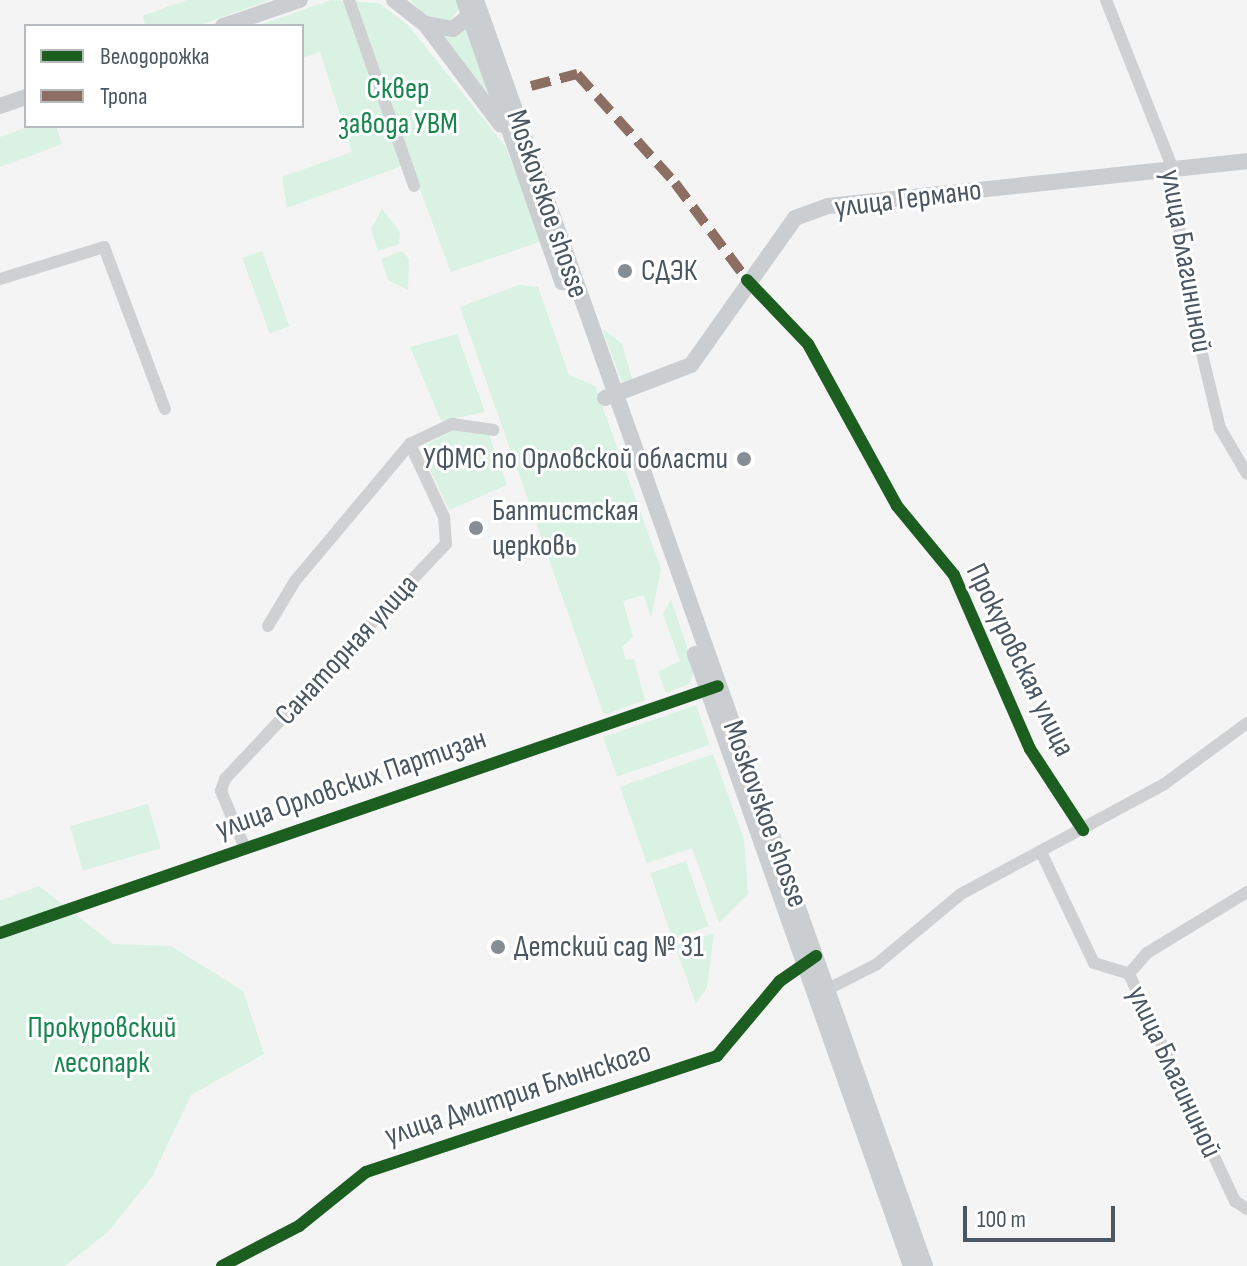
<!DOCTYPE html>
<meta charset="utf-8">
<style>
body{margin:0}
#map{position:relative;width:1247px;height:1266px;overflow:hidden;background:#f4f4f4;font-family:"Sofia Sans Condensed",sans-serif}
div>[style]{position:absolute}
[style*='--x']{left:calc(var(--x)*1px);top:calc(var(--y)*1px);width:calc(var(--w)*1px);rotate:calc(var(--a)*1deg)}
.green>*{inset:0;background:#d9f2e3;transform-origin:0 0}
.minor>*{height:12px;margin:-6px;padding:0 6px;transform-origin:6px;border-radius:6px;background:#ced0d2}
.major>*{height:16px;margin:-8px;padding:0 8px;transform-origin:8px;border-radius:8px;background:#caced1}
.quiet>*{height:10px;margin-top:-5px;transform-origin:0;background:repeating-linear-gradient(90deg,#8d6e63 0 20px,transparent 0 30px)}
.cycleway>*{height:12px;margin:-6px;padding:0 6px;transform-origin:6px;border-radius:6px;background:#1b5e20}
.dots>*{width:22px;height:22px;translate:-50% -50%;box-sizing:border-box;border:4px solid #fff;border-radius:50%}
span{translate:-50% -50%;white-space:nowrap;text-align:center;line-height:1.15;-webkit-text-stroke:6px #fff;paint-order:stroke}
.park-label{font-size:30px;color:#17864f}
.street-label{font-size:30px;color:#4a5661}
.poi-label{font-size:30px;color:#4a5661}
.left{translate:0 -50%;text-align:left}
.right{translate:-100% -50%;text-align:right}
.legend{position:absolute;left:24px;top:24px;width:280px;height:104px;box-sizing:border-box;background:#fff;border:2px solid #b7bbc0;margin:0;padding:10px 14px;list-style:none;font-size:24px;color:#4a5661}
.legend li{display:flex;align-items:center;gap:16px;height:40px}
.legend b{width:40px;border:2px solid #b7bbc0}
.scale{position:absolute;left:963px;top:1206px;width:152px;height:36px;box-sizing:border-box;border:4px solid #4a5661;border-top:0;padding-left:10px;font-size:24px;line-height:28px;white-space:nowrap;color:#4a5661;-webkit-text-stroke:6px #fff;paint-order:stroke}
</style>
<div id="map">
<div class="green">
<i style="clip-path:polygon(187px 0,270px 0,197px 26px,146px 26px,142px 16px)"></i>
<i style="clip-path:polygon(331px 0,379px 3px,409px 26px,505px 146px,542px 241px,451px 272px,410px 163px,287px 208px,282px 177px,352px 152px,320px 52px,302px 58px,302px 26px,257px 26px)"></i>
<i style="clip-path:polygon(411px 0,457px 0,460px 8px,447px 24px,423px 15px)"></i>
<i style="clip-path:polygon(468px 27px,488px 96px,436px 33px)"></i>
<i style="clip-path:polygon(30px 126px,56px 126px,62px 144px,0 167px,0 137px)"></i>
<i style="clip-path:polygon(382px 209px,400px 232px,399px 244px,378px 251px,371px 229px)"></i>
<i style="left:262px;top:251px;width:80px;height:21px;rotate:70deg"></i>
<i style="clip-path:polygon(402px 251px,409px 259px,408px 290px,388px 280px,381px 259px)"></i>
<i style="clip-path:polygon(519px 285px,538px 287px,569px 375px,595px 386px,661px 569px,651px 618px,644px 595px,623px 601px,633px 637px,622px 647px,626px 660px,634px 659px,645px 700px,604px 715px,460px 307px)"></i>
<i style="clip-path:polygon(602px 328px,622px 344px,633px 382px,622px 382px)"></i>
<i style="clip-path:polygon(457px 334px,485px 412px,441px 421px,410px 347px)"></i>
<i style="clip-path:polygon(456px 429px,489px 435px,507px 485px,449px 510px,420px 448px)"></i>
<i style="clip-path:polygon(671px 599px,695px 671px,689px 684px,666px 693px,658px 672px,680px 661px,663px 614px)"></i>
<i style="left:696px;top:705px;width:42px;height:98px;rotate:71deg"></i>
<i style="clip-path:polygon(713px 754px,744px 839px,748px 894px,719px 923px,692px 848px,647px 863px,620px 787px)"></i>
<i style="left:148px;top:804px;width:46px;height:81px;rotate:74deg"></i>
<i style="left:686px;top:861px;width:69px;height:38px;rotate:71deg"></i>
<i style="clip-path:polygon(39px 886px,113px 944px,171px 946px,243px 991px,264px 1054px,191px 1095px,152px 1177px,109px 1231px,65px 1266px,0 1266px,0 901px)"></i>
<i style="clip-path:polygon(714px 933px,707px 987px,696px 1004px,675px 946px)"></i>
</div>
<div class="minor">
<i style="--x:349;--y:0;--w:197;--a:70.7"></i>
<i style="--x:1106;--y:0;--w:180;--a:68.4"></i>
<i style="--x:1172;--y:167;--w:125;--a:83.1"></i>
<i style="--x:1187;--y:291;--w:141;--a:76.5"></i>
<i style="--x:1220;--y:428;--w:53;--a:59.6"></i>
<i style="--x:0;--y:279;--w:109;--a:-17.1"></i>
<i style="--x:104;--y:247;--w:173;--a:69.4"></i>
<i style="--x:747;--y:280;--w:88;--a:46.4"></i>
<i style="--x:808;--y:344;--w:185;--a:61.2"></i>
<i style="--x:897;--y:506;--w:89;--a:50.4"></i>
<i style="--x:954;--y:575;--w:190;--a:66.4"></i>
<i style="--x:1030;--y:749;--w:97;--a:56.8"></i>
<i style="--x:268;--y:626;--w:52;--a:-59"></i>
<i style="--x:295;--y:581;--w:179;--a:-50"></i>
<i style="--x:410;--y:444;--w:47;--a:-25.5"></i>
<i style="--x:452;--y:424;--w:42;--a:8.1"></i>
<i style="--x:245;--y:848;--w:62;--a:-112.8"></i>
<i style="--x:221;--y:791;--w:13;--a:-72"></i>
<i style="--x:225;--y:779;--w:323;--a:-46.8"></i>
<i style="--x:446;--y:544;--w:27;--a:-94"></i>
<i style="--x:444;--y:517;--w:81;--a:-115"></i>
<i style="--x:1041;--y:852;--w:123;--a:64.5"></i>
<i style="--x:1094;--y:963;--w:37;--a:17"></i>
<i style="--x:1247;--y:892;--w:117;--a:148.6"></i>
<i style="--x:1147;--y:953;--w:28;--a:131"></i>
<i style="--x:1129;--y:974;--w:251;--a:65"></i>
<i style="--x:1235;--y:1201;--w:14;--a:34"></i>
<i style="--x:0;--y:933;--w:756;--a:-18.99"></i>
<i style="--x:828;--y:989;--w:55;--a:-27"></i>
<i style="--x:877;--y:964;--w:109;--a:-39.8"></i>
<i style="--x:961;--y:894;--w:230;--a:-28.4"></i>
<i style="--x:1163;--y:785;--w:104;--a:-36.4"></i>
<i style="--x:222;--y:1266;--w:87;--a:-27.5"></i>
<i style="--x:299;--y:1226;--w:86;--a:-38.9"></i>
<i style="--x:366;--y:1172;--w:370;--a:-18.3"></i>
<i style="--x:717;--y:1056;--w:98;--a:-50"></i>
<i style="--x:780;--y:981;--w:37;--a:-35"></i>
</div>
<div class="major">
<i style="--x:394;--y:0;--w:39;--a:38"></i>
<i style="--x:425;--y:24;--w:126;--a:53"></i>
<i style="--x:464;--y:0;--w:299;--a:70.8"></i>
<i style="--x:476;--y:0;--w:1343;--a:70.47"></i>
<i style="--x:425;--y:24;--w:28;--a:10"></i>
<i style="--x:453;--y:29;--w:28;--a:-39"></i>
<i style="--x:223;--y:26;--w:81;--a:-18.7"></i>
<i style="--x:0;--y:106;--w:28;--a:-19"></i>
<i style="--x:605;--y:398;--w:92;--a:-21"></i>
<i style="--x:691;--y:365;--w:180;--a:-54.7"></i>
<i style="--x:795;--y:218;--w:35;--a:-20"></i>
<i style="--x:828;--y:206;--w:421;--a:-6.1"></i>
<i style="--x:695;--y:654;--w:649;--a:70.56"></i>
</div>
<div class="quiet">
<i style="--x:531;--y:86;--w:48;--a:-14.6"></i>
<i style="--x:577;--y:74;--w:147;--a:48"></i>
<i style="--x:675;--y:183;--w:121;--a:53.4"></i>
</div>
<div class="cycleway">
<i style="--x:747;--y:280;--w:88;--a:46.4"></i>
<i style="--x:808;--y:344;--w:185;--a:61.2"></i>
<i style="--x:897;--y:506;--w:89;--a:50.4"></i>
<i style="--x:954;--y:575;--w:190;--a:66.4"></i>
<i style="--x:1030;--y:749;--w:97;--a:56.8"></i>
<i style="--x:0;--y:933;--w:759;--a:-18.98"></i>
<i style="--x:222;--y:1266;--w:87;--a:-27.5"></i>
<i style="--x:299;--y:1226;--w:86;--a:-38.9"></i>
<i style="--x:366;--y:1172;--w:370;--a:-18.3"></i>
<i style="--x:717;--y:1056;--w:98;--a:-50"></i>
<i style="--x:780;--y:981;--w:44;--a:-34.8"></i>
</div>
<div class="dots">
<i style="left:625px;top:271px;background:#868d94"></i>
<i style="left:744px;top:459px;background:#868d94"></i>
<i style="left:476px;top:528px;background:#868d94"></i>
<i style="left:498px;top:947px;background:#868d94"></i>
</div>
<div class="park-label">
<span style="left:398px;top:106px">Сквер<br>завода УВМ</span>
<span style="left:102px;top:1045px">Прокуровский<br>лесопарк</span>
</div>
<div class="street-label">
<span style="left:908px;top:199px;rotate:-7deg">улица Германо</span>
<span style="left:547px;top:204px;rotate:71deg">Moskovskoe shosse</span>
<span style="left:1186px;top:261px;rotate:80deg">улица Благининой</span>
<span style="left:347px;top:650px;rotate:-47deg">Санаторная улица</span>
<span style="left:1020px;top:660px;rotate:64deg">Прокуровская улица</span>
<span style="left:351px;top:784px;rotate:-19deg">улица Орловских Партизан</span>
<span style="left:765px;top:814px;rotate:70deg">Moskovskoe shosse</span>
<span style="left:1174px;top:1072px;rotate:65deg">улица Благининой</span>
<span style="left:518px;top:1094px;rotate:-18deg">улица Дмитрия Блынского</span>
</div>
<div class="poi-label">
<span class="left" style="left:641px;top:271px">СДЭК</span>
<span class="right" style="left:728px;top:459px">УФМС по Орловской области</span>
<span class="left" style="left:492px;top:528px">Баптистская<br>церковь</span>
<span class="left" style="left:514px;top:947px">Детский сад № 31</span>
</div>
<ul class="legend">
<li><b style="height:10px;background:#1b5e20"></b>Велодорожка</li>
<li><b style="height:10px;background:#8d6e63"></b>Тропа</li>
</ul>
<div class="scale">100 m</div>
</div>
